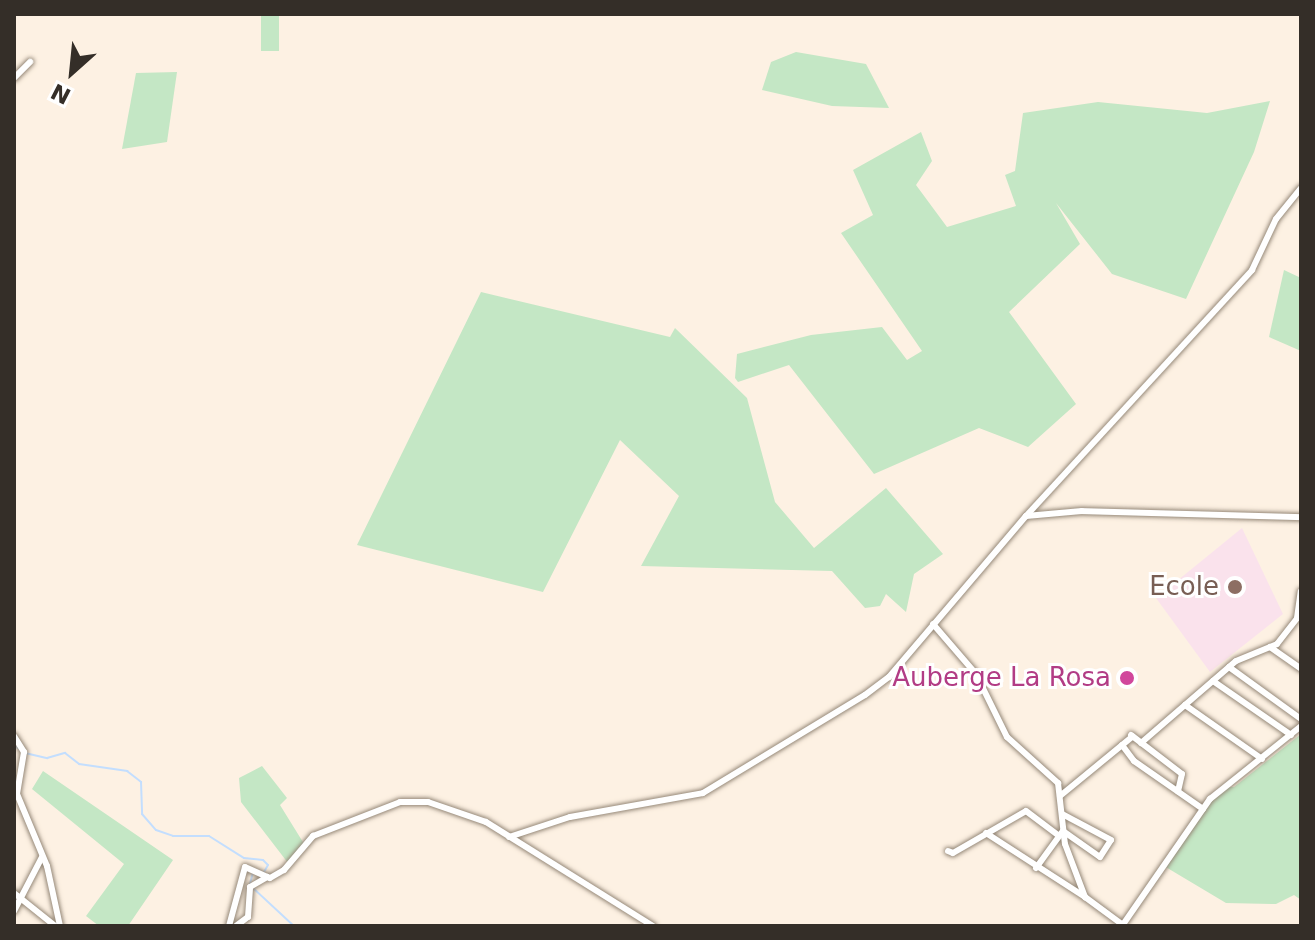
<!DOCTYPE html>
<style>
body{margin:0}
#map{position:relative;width:1315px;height:940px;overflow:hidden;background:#fdf1e3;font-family:"DejaVu Sans",sans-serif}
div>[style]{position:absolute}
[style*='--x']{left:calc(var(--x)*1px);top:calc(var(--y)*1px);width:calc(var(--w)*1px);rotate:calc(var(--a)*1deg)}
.education>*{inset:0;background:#fae2ec}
.green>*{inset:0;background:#c4e7c5;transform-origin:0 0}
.stream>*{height:2px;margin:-1px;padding:0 1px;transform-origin:1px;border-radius:1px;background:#c3defe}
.roads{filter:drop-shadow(0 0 2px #968979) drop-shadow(0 0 2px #968979)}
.street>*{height:6px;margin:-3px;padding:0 3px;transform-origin:3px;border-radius:3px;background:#fff}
.dots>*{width:22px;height:22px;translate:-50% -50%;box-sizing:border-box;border:4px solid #fff;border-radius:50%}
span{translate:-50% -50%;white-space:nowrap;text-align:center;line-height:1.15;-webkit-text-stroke:6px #fff;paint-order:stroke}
.education-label{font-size:26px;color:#785e54}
.right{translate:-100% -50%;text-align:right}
.hotel-label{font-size:26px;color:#b23c85}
.frame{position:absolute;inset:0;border:16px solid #342e28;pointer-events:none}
.north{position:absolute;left:32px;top:32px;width:80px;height:80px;-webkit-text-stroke:6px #fff;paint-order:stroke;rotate:207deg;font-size:22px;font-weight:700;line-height:32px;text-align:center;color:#342e28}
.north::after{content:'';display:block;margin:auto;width:28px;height:36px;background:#342e28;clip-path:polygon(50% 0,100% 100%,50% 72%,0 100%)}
</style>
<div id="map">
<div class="education">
<i style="clip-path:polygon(1242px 528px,1283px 614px,1210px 672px,1156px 598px)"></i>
</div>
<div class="green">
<i style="left:261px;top:14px;width:18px;height:37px"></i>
<i style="clip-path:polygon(796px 52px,866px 64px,889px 108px,832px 106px,762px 90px,771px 62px)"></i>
<i style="clip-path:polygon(177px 72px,167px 142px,122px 149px,136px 73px)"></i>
<i style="clip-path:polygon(1270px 101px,1254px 152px,1186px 299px,1112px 274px,1056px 203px,1080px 244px,1009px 312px,1076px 404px,1028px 447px,979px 428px,874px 474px,789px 365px,738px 382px,735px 378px,737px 354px,811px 335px,882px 327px,907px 360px,922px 351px,841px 233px,873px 215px,853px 170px,921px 132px,932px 161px,916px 185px,947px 227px,1016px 206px,1005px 175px,1015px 171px,1023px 113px,1098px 102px,1207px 113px)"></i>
<i style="clip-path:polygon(1284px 270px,1301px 278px,1301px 351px,1269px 337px)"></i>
<i style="clip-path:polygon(481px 292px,670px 337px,675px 328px,747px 398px,775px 502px,814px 548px,886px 488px,943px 554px,914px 574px,906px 612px,886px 594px,880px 606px,865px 608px,832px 571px,641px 566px,679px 496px,620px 440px,543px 592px,357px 545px)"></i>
<i style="clip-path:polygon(1301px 734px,1301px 900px,1294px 895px,1276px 904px,1226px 903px,1164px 866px,1210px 799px,1224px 787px,1234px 787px)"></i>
<i style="clip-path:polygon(262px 766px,287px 798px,280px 805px,306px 847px,288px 863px,241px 802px,239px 778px)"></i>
<i style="clip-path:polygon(43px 771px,173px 860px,128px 926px,99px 926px,86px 916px,124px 864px,32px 789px)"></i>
</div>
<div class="stream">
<i style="--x:14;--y:746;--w:7;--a:27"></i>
<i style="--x:25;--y:753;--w:23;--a:13"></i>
<i style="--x:47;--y:758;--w:19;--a:-16"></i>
<i style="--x:65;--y:753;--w:18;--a:38"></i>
<i style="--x:79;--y:764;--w:49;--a:8.3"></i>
<i style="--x:127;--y:771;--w:18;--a:38"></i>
<i style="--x:141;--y:782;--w:32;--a:88"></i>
<i style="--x:142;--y:814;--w:21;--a:49"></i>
<i style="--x:156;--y:830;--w:18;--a:19"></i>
<i style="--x:173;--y:836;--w:36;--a:0"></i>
<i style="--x:209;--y:836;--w:41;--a:32.2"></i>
<i style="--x:244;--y:858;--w:19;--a:6"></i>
<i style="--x:263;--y:860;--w:7;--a:45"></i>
<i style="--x:268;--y:865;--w:8;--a:120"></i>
<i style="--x:250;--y:884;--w:12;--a:-76"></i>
<i style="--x:254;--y:889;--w:54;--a:42.8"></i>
</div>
<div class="roads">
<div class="street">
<i style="--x:14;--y:78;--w:23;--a:-45"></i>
<i style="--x:1026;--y:516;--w:334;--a:-47.4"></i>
<i style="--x:1252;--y:270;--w:56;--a:-64.8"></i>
<i style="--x:1276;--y:219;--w:40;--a:-51"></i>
<i style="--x:933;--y:624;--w:66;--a:49.3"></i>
<i style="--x:976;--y:674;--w:70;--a:63.8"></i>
<i style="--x:1007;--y:737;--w:69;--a:42"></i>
<i style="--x:1058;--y:783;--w:61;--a:83.5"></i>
<i style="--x:1065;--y:844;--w:57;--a:69.3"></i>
<i style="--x:1085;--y:897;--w:47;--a:36.4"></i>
<i style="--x:1270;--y:647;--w:38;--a:35"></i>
<i style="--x:1229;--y:667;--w:89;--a:35.8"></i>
<i style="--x:1213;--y:681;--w:95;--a:34.7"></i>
<i style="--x:1185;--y:705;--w:94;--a:35"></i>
<i style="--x:1131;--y:735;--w:64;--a:37.4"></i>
<i style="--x:1182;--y:774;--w:18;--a:103"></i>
<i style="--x:14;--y:736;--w:19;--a:58"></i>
<i style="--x:24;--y:752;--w:43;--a:99.5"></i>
<i style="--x:17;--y:794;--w:78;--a:67.4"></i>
<i style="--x:47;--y:866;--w:61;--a:77.8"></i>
<i style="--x:1141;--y:743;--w:125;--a:-40.8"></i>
<i style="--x:1236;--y:661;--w:44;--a:-22.5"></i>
<i style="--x:1277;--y:644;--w:33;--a:-52"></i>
<i style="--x:1297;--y:618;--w:27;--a:-82"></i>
<i style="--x:1122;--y:745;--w:20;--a:53"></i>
<i style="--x:1134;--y:761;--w:84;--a:34.8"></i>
<i style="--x:1060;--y:796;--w:94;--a:-39.4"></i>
<i style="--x:986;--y:833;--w:118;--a:32.9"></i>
<i style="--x:509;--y:837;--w:64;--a:-18.2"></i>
<i style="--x:570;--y:817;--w:135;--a:-10.2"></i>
<i style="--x:703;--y:793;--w:189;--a:-31.2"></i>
<i style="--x:865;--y:695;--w:30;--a:-37"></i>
<i style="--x:889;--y:677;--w:211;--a:-49.6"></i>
<i style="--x:1026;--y:516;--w:56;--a:-5.1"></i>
<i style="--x:1082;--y:511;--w:219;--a:1.6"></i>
<i style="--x:948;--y:851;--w:5;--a:22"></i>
<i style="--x:953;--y:853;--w:84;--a:-29.9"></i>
<i style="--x:1026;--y:811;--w:41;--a:37.1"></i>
<i style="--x:1036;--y:868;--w:46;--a:-53.9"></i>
<i style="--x:1063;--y:831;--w:45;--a:35.1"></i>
<i style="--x:1100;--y:857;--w:20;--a:-57"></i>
<i style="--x:1111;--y:840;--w:55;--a:-152"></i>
<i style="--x:14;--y:893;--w:53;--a:38.8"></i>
<i style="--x:14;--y:911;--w:61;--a:-62.6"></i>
<i style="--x:229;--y:926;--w:61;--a:-74.8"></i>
<i style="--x:245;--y:867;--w:27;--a:24"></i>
<i style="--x:270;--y:878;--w:16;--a:-30"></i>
<i style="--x:284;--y:870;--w:45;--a:-49.5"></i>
<i style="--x:313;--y:836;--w:93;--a:-21.3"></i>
<i style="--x:400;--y:802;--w:28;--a:0"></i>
<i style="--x:428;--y:802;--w:61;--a:19"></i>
<i style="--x:486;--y:822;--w:197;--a:31.9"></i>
<i style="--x:236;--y:926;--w:15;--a:-37"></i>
<i style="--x:248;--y:917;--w:30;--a:-86"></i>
<i style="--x:250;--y:887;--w:20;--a:-30"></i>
<i style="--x:1122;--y:926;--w:155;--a:-55.3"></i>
<i style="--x:1210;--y:799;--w:117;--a:-38.7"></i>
</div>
</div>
<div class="dots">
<i style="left:1235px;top:587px;background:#8d6e63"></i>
<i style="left:1127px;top:678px;background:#d1479c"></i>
</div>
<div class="education-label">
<span class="right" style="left:1219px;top:587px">Ecole</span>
</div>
<div class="hotel-label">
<span class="right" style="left:1111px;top:678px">Auberge La Rosa</span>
</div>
<div class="frame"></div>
<div class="north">N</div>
</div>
